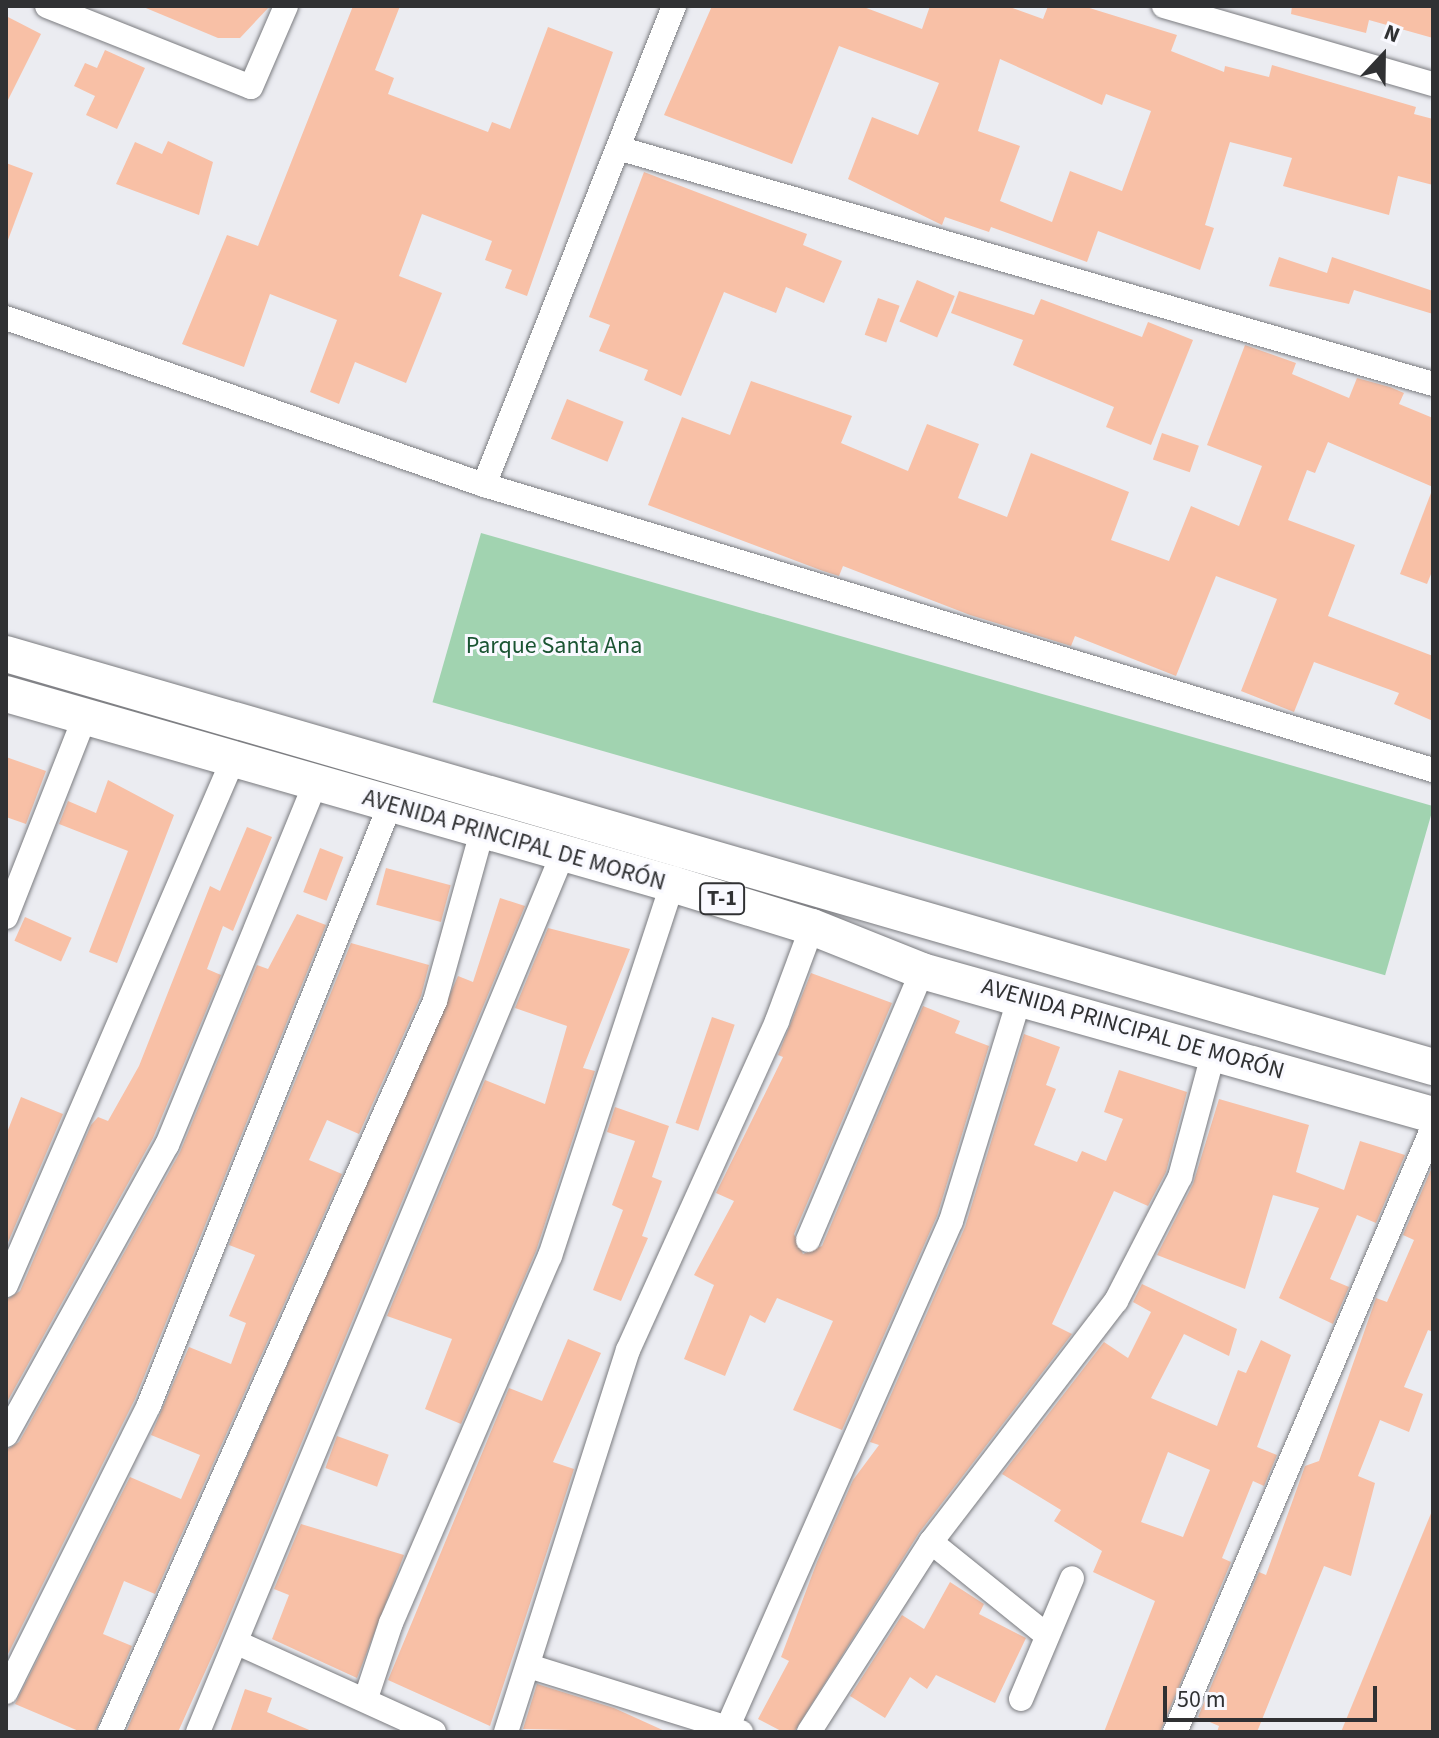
<!DOCTYPE html>
<meta charset="utf-8">
<style>
body{margin:0}
#map{position:relative;width:1439px;height:1738px;overflow:hidden;background:#ebecf1;font-family:"Source Sans 3",sans-serif}
div>[style]{position:absolute}
[style*='--x']{left:calc(var(--x)*1px);top:calc(var(--y)*1px);width:calc(var(--w)*1px);rotate:calc(var(--a)*1deg)}
.green>*{inset:0;background:#a1d3b0;transform-origin:0 0}
.building>*{inset:0;background:#f8c0a6;transform-origin:0 0}
.roads{filter:drop-shadow(0 0 2px #7b7c80) drop-shadow(0 0 2px #7b7c80)}
.street>*{height:24px;margin:-12px;padding:0 12px;transform-origin:12px;border-radius:12px;background:#fff}
.primary>*{height:36px;margin:-18px;padding:0 18px;transform-origin:18px;border-radius:18px;background:#fff}
span{translate:-50% -50%;white-space:nowrap;text-align:center;line-height:1.15;-webkit-text-stroke:6px #f9f9ff;paint-order:stroke}
.shield-label span{padding:2px 6px;background:#f9f9ff;border:2px solid;border-radius:6px;-webkit-text-stroke-width:0}
.shield-label{font-size:22px;color:#303133;font-weight:700}
.park-label{font-size:24px;color:#1a5432}
.street-label{font-size:24px;color:#303133}
.frame{position:absolute;inset:0;border:8px solid #303133;pointer-events:none}
.north{position:absolute;left:1343px;top:16px;width:80px;height:80px;-webkit-text-stroke:6px #f9f9ff;paint-order:stroke;rotate:22deg;font-size:22px;font-weight:700;line-height:32px;text-align:center;color:#303133}
.north::after{content:'';display:block;margin:auto;width:28px;height:36px;background:#303133;clip-path:polygon(50% 0,100% 100%,50% 72%,0 100%)}
.scale{position:absolute;left:1163px;top:1686px;width:214px;height:36px;box-sizing:border-box;border:4px solid #303133;border-top:0;padding-left:10px;font-size:24px;line-height:28px;white-space:nowrap;color:#303133;-webkit-text-stroke:6px #f9f9ff;paint-order:stroke}
</style>
<div id="map">
<div class="green">
<i style="left:481px;top:533px;width:991px;height:176px;rotate:16deg"></i>
</div>
<div class="building">
<i style="clip-path:polygon(141px 6px,270px 6px,240px 38px,218px 38px)"></i>
<i style="clip-path:polygon(353px 6px,400px 6px,375px 70px,394px 78px,388px 94px,488px 132px,492px 122px,510px 129px,548px 27px,613px 52px,527px 296px,505px 288px,512px 270px,485px 260px,492px 241px,422px 214px,399px 276px,442px 293px,406px 383px,355px 362px,339px 404px,310px 392px,337px 320px,270px 294px,244px 367px,182px 344px,227px 235px,258px 246px)"></i>
<i style="clip-path:polygon(evenodd,712px 6px,861px 6px,922px 29px,930px 6px,1007px 6px,1043px 19px,1048px 6px,1083px 6px,1177px 35px,1171px 51px,1224px 72px,1225px 66px,1269px 77px,1272px 65px,1416px 107px,1414px 114px,1433px 119px,1433px 185px,1398px 176px,1389px 215px,1283px 186px,1292px 158px,1230px 142px,1205px 225px,1214px 228px,1200px 270px,1098px 231px,1087px 262px,991px 227px,989px 232px,945px 217px,942px 225px,848px 179px,872px 117px,918px 135px,939px 83px,839px 46px,792px 164px,664px 115px,712px 6px,1000px 59px,1102px 105px,1106px 94px,1151px 111px,1122px 191px,1070px 171px,1052px 222px,1000px 201px,1020px 146px,978px 131px,1000px 59px)"></i>
<i style="clip-path:polygon(1292px 6px,1433px 6px,1433px 38px,1369px 20px,1366px 33px,1291px 14px)"></i>
<i style="clip-path:polygon(6px 16px,41px 34px,6px 104px)"></i>
<i style="clip-path:polygon(105px 50px,145px 68px,117px 129px,86px 115px,95px 96px,74px 86px,85px 63px,97px 68px)"></i>
<i style="clip-path:polygon(168px 141px,213px 162px,199px 215px,116px 184px,135px 142px,162px 154px)"></i>
<i style="clip-path:polygon(6px 163px,33px 173px,8px 240px,6px 239px)"></i>
<i style="clip-path:polygon(644px 172px,807px 234px,803px 245px,842px 261px,824px 303px,786px 287px,776px 313px,724px 292px,681px 396px,644px 380px,648px 370px,599px 351px,610px 325px,589px 317px)"></i>
<i style="clip-path:polygon(1279px 257px,1327px 273px,1332px 257px,1433px 291px,1433px 314px,1354px 290px,1349px 304px,1269px 286px)"></i>
<i style="left:917px;top:280px;width:41px;height:45px;rotate:23deg"></i>
<i style="clip-path:polygon(959px 291px,1034px 315px,1041px 299px,1142px 337px,1148px 322px,1193px 340px,1151px 445px,1106px 427px,1114px 407px,1013px 365px,1023px 340px,951px 313px)"></i>
<i style="left:878px;top:298px;width:23px;height:39px;rotate:20deg"></i>
<i style="clip-path:polygon(1245px 345px,1296px 363px,1292px 374px,1349px 398px,1357px 378px,1390px 387px,1404px 393px,1399px 404px,1433px 418px,1433px 487px,1328px 442px,1315px 473px,1307px 470px,1288px 520px,1355px 545px,1328px 616px,1433px 656px,1433px 721px,1394px 704px,1399px 693px,1314px 662px,1294px 712px,1241px 691px,1277px 599px,1216px 576px,1176px 676px,1075px 636px,1071px 646px,970px 615px,843px 566px,839px 576px,823px 571px,648px 505px,682px 417px,730px 435px,751px 381px,852px 416px,841px 443px,908px 471px,927px 424px,979px 444px,958px 498px,1007px 517px,1031px 453px,1129px 492px,1111px 540px,1169px 561px,1191px 506px,1239px 526px,1262px 466px,1207px 445px)"></i>
<i style="left:567px;top:399px;width:61px;height:43px;rotate:22deg"></i>
<i style="left:1162px;top:433px;width:39px;height:28px;rotate:19deg"></i>
<i style="clip-path:polygon(1431px 493px,1433px 569px,1427px 584px,1400px 574px)"></i>
<i style="clip-path:polygon(6px 757px,46px 771px,26px 824px,6px 817px)"></i>
<i style="clip-path:polygon(108px 780px,174px 815px,117px 963px,89px 952px,128px 851px,59px 824px,68px 801px,96px 813px)"></i>
<i style="clip-path:polygon(247px 827px,272px 837px,233px 931px,223px 926px,207px 969px,221px 975px,153px 1138px,6px 1404px,6px 1300px,20px 1291px,91px 1125px,98px 1117px,108px 1121px,139px 1066px,210px 886px,220px 891px)"></i>
<i style="left:320px;top:848px;width:25px;height:47px;rotate:21deg"></i>
<i style="left:386px;top:868px;width:67px;height:38px;rotate:15deg"></i>
<i style="clip-path:polygon(500px 898px,525px 906px,219px 1641px,178px 1732px,126px 1732px,458px 976px,473px 982px)"></i>
<i style="clip-path:polygon(297px 914px,326px 925px,135px 1399px,6px 1658px,6px 1450px,19px 1442px,180px 1152px,257px 965px,268px 969px)"></i>
<i style="left:25px;top:917px;width:51px;height:26px;rotate:24deg"></i>
<i style="clip-path:polygon(548px 928px,630px 949px,583px 1068px,595px 1071px,536px 1251px,461px 1424px,425px 1409px,452px 1339px,387px 1316px,485px 1080px,545px 1104px,567px 1026px,515px 1008px)"></i>
<i style="clip-path:polygon(351px 943px,429px 965px,421px 996px,359px 1134px,327px 1120px,309px 1160px,342px 1174px,155px 1594px,124px 1581px,103px 1634px,132px 1646px,95px 1732px,81px 1732px,15px 1704px,130px 1477px,181px 1499px,200px 1455px,151px 1435px,189px 1347px,231px 1364px,246px 1323px,229px 1316px,255px 1255px,229px 1245px)"></i>
<i style="clip-path:polygon(811px 973px,892px 1003px,794px 1234px,803px 1254px,822px 1246px,923px 1006px,960px 1021px,955px 1033px,989px 1046px,937px 1216px,842px 1430px,793px 1410px,833px 1321px,777px 1298px,765px 1323px,750px 1315px,725px 1376px,684px 1359px,714px 1285px,694px 1275px,734px 1201px,716px 1193px,783px 1057px,778px 1055px)"></i>
<i style="left:712px;top:1017px;width:24px;height:112px;rotate:19deg"></i>
<i style="clip-path:polygon(1024px 1034px,1060px 1047px,1046px 1085px,1056px 1089px,1034px 1145px,1077px 1162px,1082px 1151px,1106px 1161px,1123px 1119px,1104px 1112px,1119px 1070px,1187px 1092px,1166px 1172px,1148px 1206px,1114px 1191px,1052px 1324px,1072px 1334px,919px 1533px,794px 1732px,783px 1732px,758px 1719px,789px 1661px,781px 1657px,817px 1562px,853px 1480px,879px 1445px,870px 1442px,965px 1227px)"></i>
<i style="clip-path:polygon(21px 1097px,63px 1114px,6px 1247px,6px 1135px)"></i>
<i style="clip-path:polygon(1219px 1099px,1309px 1125px,1296px 1172px,1344px 1190px,1360px 1141px,1405px 1155px,1376px 1223px,1357px 1215px,1330px 1279px,1349px 1287px,1333px 1324px,1279px 1298px,1319px 1208px,1273px 1195px,1245px 1289px,1157px 1255px,1193px 1184px)"></i>
<i style="clip-path:polygon(615px 1107px,669px 1126px,652px 1177px,662px 1181px,642px 1236px,648px 1238px,621px 1301px,593px 1290px,623px 1210px,612px 1205px,635px 1141px,607px 1132px)"></i>
<i style="clip-path:polygon(1433px 1165px,1433px 1332px,1428px 1330px,1404px 1387px,1423px 1394px,1409px 1432px,1380px 1420px,1358px 1476px,1375px 1483px,1351px 1576px,1324px 1566px,1257px 1732px,1217px 1732px,1219px 1726px,1198px 1717px,1259px 1572px,1266px 1575px,1305px 1466px,1319px 1461px,1376px 1298px,1387px 1302px,1414px 1240px,1403px 1235px)"></i>
<i style="clip-path:polygon(evenodd,1142px 1284px,1237px 1329px,1229px 1356px,1184px 1334px,1151px 1398px,1217px 1426px,1238px 1370px,1246px 1373px,1261px 1340px,1291px 1355px,1257px 1447px,1277px 1455px,1264px 1486px,1253px 1481px,1222px 1558px,1231px 1562px,1160px 1732px,1104px 1732px,1155px 1601px,1093px 1572px,1102px 1551px,1054px 1521px,1061px 1510px,1002px 1474px,1104px 1342px,1128px 1358px,1151px 1312px,1133px 1302px,1142px 1284px,1168px 1452px,1210px 1470px,1183px 1537px,1141px 1522px,1168px 1452px)"></i>
<i style="clip-path:polygon(568px 1339px,601px 1353px,553px 1462px,574px 1469px,490px 1726px,388px 1680px,509px 1388px,542px 1401px)"></i>
<i style="left:337px;top:1436px;width:55px;height:34px;rotate:20deg"></i>
<i style="clip-path:polygon(1432px 1511px,1433px 1732px,1341px 1732px)"></i>
<i style="clip-path:polygon(301px 1524px,404px 1555px,357px 1678px,272px 1639px,289px 1595px,274px 1589px)"></i>
<i style="clip-path:polygon(950px 1582px,984px 1604px,979px 1614px,1026px 1638px,995px 1703px,936px 1675px,927px 1689px,910px 1677px,885px 1718px,850px 1696px,902px 1615px,924px 1629px)"></i>
<i style="clip-path:polygon(537px 1684px,614px 1708px,667px 1732px,523px 1729px)"></i>
<i style="clip-path:polygon(245px 1689px,272px 1698px,267px 1712px,314px 1732px,230px 1732px)"></i>
</div>
<div class="roads">
<div class="street">
<i style="--x:47;--y:6;--w:219;--a:21.7"></i>
<i style="--x:251;--y:87;--w:88;--a:-66.6"></i>
<i style="--x:1164;--y:6;--w:280;--a:16.2"></i>
<i style="--x:618;--y:148;--w:848;--a:16.15"></i>
<i style="--x:6;--y:318;--w:506;--a:19.26"></i>
<i style="--x:484;--y:485;--w:991;--a:16.72"></i>
<i style="--x:484;--y:485;--w:515;--a:-68.36"></i>
<i style="--x:6;--y:917;--w:216;--a:-68.5"></i>
<i style="--x:808;--y:1240;--w:292;--a:-67"></i>
<i style="--x:6;--y:1285;--w:570;--a:-66.63"></i>
<i style="--x:6;--y:1435;--w:332;--a:-61"></i>
<i style="--x:167;--y:1145;--w:389;--a:-67.7"></i>
<i style="--x:931;--y:1542;--w:146;--a:38.9"></i>
<i style="--x:240;--y:1644;--w:213;--a:24.4"></i>
<i style="--x:529;--y:1666;--w:222;--a:17.3"></i>
<i style="--x:6;--y:1692;--w:321;--a:-63.5"></i>
<i style="--x:149;--y:1405;--w:647;--a:-68.12"></i>
<i style="--x:366;--y:1698;--w:79;--a:-71.6"></i>
<i style="--x:391;--y:1623;--w:400;--a:-66.6"></i>
<i style="--x:550;--y:1256;--w:391;--a:-71.8"></i>
<i style="--x:1021;--y:1699;--w:131;--a:-67.1"></i>
<i style="--x:729;--y:1724;--w:550;--a:-66.19"></i>
<i style="--x:951;--y:1221;--w:238;--a:-72.9"></i>
<i style="--x:110;--y:1732;--w:800;--a:-66.03"></i>
<i style="--x:435;--y:1001;--w:176;--a:-74.5"></i>
<i style="--x:198;--y:1732;--w:952;--a:-67.45"></i>
<i style="--x:506;--y:1732;--w:401;--a:-72.3"></i>
<i style="--x:628;--y:1350;--w:361;--a:-65.6"></i>
<i style="--x:777;--y:1021;--w:100;--a:-69.6"></i>
<i style="--x:809;--y:1732;--w:226;--a:-57.3"></i>
<i style="--x:931;--y:1542;--w:304;--a:-52.5"></i>
<i style="--x:1116;--y:1301;--w:140;--a:-62.7"></i>
<i style="--x:1180;--y:1177;--w:131;--a:-74.9"></i>
<i style="--x:1175;--y:1732;--w:658;--a:-66.9"></i>
</div>
<div class="primary">
<i style="--x:6;--y:654;--w:1486;--a:16.14"></i>
<i style="--x:6;--y:694;--w:693;--a:15.92"></i>
<i style="--x:672;--y:884;--w:146;--a:17.1"></i>
<i style="--x:812;--y:927;--w:118;--a:21.8"></i>
<i style="--x:922;--y:971;--w:531;--a:15.74"></i>
</div>
</div>
<div class="shield-label">
<span style="left:722px;top:899px">T-1</span>
</div>
<div class="park-label">
<span style="left:554px;top:646px">Parque Santa Ana</span>
</div>
<div class="street-label">
<span style="left:514px;top:840px;rotate:16deg">AVENIDA PRINCIPAL DE MORÓN</span>
<span style="left:1133px;top:1029px;rotate:16deg">AVENIDA PRINCIPAL DE MORÓN</span>
</div>
<div class="frame"></div>
<div class="north">N</div>
<div class="scale">50 m</div>
</div>
